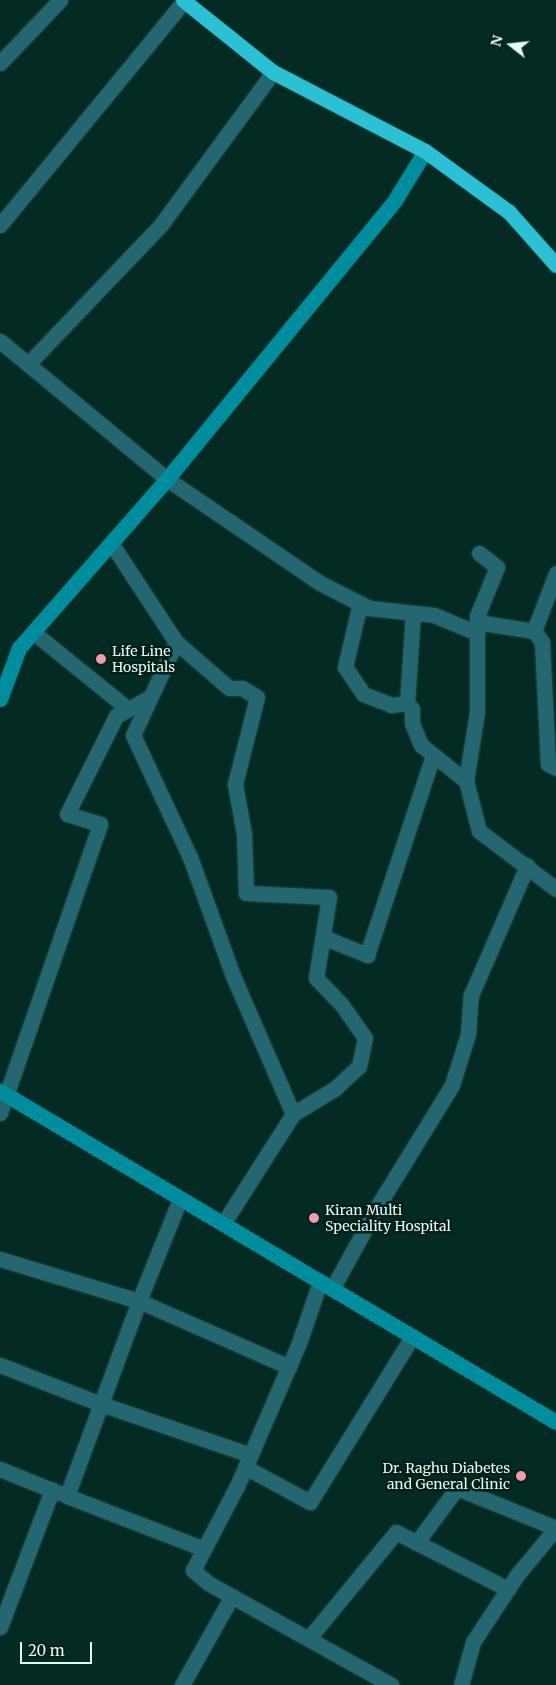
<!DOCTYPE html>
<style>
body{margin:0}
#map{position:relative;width:556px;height:1685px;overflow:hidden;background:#042b23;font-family:Merriweather,serif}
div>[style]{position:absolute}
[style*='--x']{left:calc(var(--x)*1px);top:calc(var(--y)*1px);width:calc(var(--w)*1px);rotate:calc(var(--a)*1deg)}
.roads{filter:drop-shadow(0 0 1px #234840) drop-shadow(0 0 1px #234840)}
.street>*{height:15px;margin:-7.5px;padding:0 7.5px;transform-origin:7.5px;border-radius:7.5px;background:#256771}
.secondary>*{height:15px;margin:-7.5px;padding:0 7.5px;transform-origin:7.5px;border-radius:7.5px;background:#008d9d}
.highway>*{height:15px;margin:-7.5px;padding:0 7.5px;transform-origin:7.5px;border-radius:7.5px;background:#2bc0d4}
.dots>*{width:14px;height:14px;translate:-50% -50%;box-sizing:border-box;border:2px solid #04201a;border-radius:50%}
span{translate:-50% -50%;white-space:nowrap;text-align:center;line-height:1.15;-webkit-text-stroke:5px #04201a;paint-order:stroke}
.poi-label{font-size:14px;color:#e4f8f2}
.left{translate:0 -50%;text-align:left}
.right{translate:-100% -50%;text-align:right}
.north{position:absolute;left:486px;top:20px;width:50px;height:50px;-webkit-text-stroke:4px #04201a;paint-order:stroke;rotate:286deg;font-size:14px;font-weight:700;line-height:20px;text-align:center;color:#e4f8f2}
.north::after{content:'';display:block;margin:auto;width:18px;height:22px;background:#e4f8f2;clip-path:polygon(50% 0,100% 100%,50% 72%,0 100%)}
.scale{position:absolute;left:20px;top:1642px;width:72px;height:22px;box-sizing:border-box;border:2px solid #e4f8f2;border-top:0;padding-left:6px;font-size:15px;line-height:18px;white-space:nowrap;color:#e4f8f2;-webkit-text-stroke:4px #04201a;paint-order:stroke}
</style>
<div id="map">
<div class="roads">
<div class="street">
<i style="--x:0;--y:63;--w:87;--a:-46.4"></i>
<i style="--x:0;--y:225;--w:290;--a:-50.6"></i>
<i style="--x:0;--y:341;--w:217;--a:39.6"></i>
<i style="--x:167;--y:479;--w:185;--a:34.2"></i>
<i style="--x:320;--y:583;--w:55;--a:27"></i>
<i style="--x:369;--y:608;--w:65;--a:6.1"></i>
<i style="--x:434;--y:615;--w:47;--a:22.7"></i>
<i style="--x:28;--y:364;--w:191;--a:-46.3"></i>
<i style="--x:160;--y:226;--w:191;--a:-53.7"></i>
<i style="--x:111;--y:543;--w:118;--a:56.7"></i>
<i style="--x:176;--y:642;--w:102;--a:114.8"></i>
<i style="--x:133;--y:735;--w:135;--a:65"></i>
<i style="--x:190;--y:857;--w:127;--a:70.1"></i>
<i style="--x:233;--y:976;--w:150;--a:66.5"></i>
<i style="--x:293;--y:1114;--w:130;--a:122.5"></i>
<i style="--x:479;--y:553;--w:23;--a:38"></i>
<i style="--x:497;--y:567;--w:53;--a:112.2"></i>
<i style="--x:477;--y:616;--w:96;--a:90"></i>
<i style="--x:477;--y:712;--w:70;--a:99.1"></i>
<i style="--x:466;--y:781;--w:52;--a:75.4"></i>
<i style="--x:479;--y:831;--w:96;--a:37"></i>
<i style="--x:360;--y:603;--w:66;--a:103.2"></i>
<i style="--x:345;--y:667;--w:32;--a:56"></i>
<i style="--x:363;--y:694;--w:30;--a:21"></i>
<i style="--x:391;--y:705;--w:16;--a:-7"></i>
<i style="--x:407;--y:703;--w:90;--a:-86.2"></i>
<i style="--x:477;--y:622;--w:58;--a:9"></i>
<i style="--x:534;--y:631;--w:62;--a:-69.2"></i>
<i style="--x:534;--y:631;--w:14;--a:54"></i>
<i style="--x:542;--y:642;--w:122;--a:87.2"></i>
<i style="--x:548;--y:764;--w:9;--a:27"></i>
<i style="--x:33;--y:632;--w:122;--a:39"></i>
<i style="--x:176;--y:642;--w:70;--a:41"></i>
<i style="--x:229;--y:688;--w:13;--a:0"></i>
<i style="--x:242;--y:688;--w:17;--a:31"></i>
<i style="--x:257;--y:697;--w:90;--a:104.2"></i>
<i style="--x:235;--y:784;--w:51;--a:79.8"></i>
<i style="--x:244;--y:834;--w:59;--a:88.1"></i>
<i style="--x:246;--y:893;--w:83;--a:2.8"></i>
<i style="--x:329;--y:897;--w:82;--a:99.1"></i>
<i style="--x:316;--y:978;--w:37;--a:46"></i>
<i style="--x:342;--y:1005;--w:40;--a:55.1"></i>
<i style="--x:365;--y:1038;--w:29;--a:102"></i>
<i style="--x:359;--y:1066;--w:34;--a:137"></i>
<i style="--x:334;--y:1089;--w:48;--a:148.6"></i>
<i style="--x:407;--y:703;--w:8;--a:50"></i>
<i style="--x:412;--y:709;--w:14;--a:90"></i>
<i style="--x:412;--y:723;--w:24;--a:68"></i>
<i style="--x:421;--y:745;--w:58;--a:38.7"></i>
<i style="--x:323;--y:937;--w:48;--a:22.2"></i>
<i style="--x:367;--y:955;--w:210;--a:-71.7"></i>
<i style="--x:0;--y:1113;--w:306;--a:-70.9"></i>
<i style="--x:100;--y:824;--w:34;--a:-163"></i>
<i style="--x:67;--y:814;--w:110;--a:-63.4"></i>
<i style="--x:116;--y:716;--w:39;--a:-29"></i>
<i style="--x:180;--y:1199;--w:110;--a:111.9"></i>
<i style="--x:139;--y:1301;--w:164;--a:23.7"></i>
<i style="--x:0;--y:1259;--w:145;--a:16.8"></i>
<i style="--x:139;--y:1301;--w:208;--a:110.3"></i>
<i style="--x:67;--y:1496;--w:147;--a:21.1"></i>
<i style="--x:320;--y:1282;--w:65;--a:109"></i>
<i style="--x:299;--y:1343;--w:154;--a:113.4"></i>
<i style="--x:238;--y:1484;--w:97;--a:117.6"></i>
<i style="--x:193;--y:1570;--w:20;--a:41"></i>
<i style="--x:208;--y:1583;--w:210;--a:29.1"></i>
<i style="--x:332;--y:1289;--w:94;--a:-61.2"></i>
<i style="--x:377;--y:1207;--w:143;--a:-58.4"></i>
<i style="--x:452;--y:1085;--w:53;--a:-72.6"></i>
<i style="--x:468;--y:1034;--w:39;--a:-86"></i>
<i style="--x:471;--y:995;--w:141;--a:-66.5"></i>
<i style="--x:0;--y:1365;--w:108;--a:21.1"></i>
<i style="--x:101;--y:1404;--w:158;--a:18.8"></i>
<i style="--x:245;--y:1467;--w:74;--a:28.3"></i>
<i style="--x:310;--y:1502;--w:194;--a:-58.3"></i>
<i style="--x:0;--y:1469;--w:64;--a:22.1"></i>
<i style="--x:416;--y:1543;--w:69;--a:-53.3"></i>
<i style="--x:457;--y:1488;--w:107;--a:22"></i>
<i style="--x:0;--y:1627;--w:147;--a:-69.2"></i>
<i style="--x:309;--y:1638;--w:137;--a:-50.6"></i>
<i style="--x:396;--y:1532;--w:126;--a:27"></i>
<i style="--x:182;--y:1685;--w:102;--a:-60.7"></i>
<i style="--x:461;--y:1685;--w:45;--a:-74.4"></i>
<i style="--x:473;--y:1642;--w:80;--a:-56.7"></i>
<i style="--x:517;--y:1575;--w:61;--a:-50.3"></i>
</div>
<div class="secondary">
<i style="--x:0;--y:699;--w:54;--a:-69.6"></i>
<i style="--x:19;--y:648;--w:225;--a:-48.8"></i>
<i style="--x:167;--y:479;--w:360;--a:-50.7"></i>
<i style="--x:395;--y:200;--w:57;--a:-58.5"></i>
<i style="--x:0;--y:1091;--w:647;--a:30.77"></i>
</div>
<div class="highway">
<i style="--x:183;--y:0;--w:115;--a:38.7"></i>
<i style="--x:273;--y:72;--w:171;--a:27.5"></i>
<i style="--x:425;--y:151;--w:104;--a:36"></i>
<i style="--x:509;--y:212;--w:71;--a:48.4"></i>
</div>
</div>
<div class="dots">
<i style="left:101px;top:659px;background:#f39aab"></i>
<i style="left:314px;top:1218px;background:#f39aab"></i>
<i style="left:521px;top:1476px;background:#f39aab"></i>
</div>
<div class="poi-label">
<span class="left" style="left:112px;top:659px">Life Line<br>Hospitals</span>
<span class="left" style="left:325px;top:1218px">Kiran Multi<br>Speciality Hospital</span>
<span class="right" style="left:510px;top:1476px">Dr. Raghu Diabetes<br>and General Clinic</span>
</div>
<div class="north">N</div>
<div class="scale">20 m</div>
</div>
